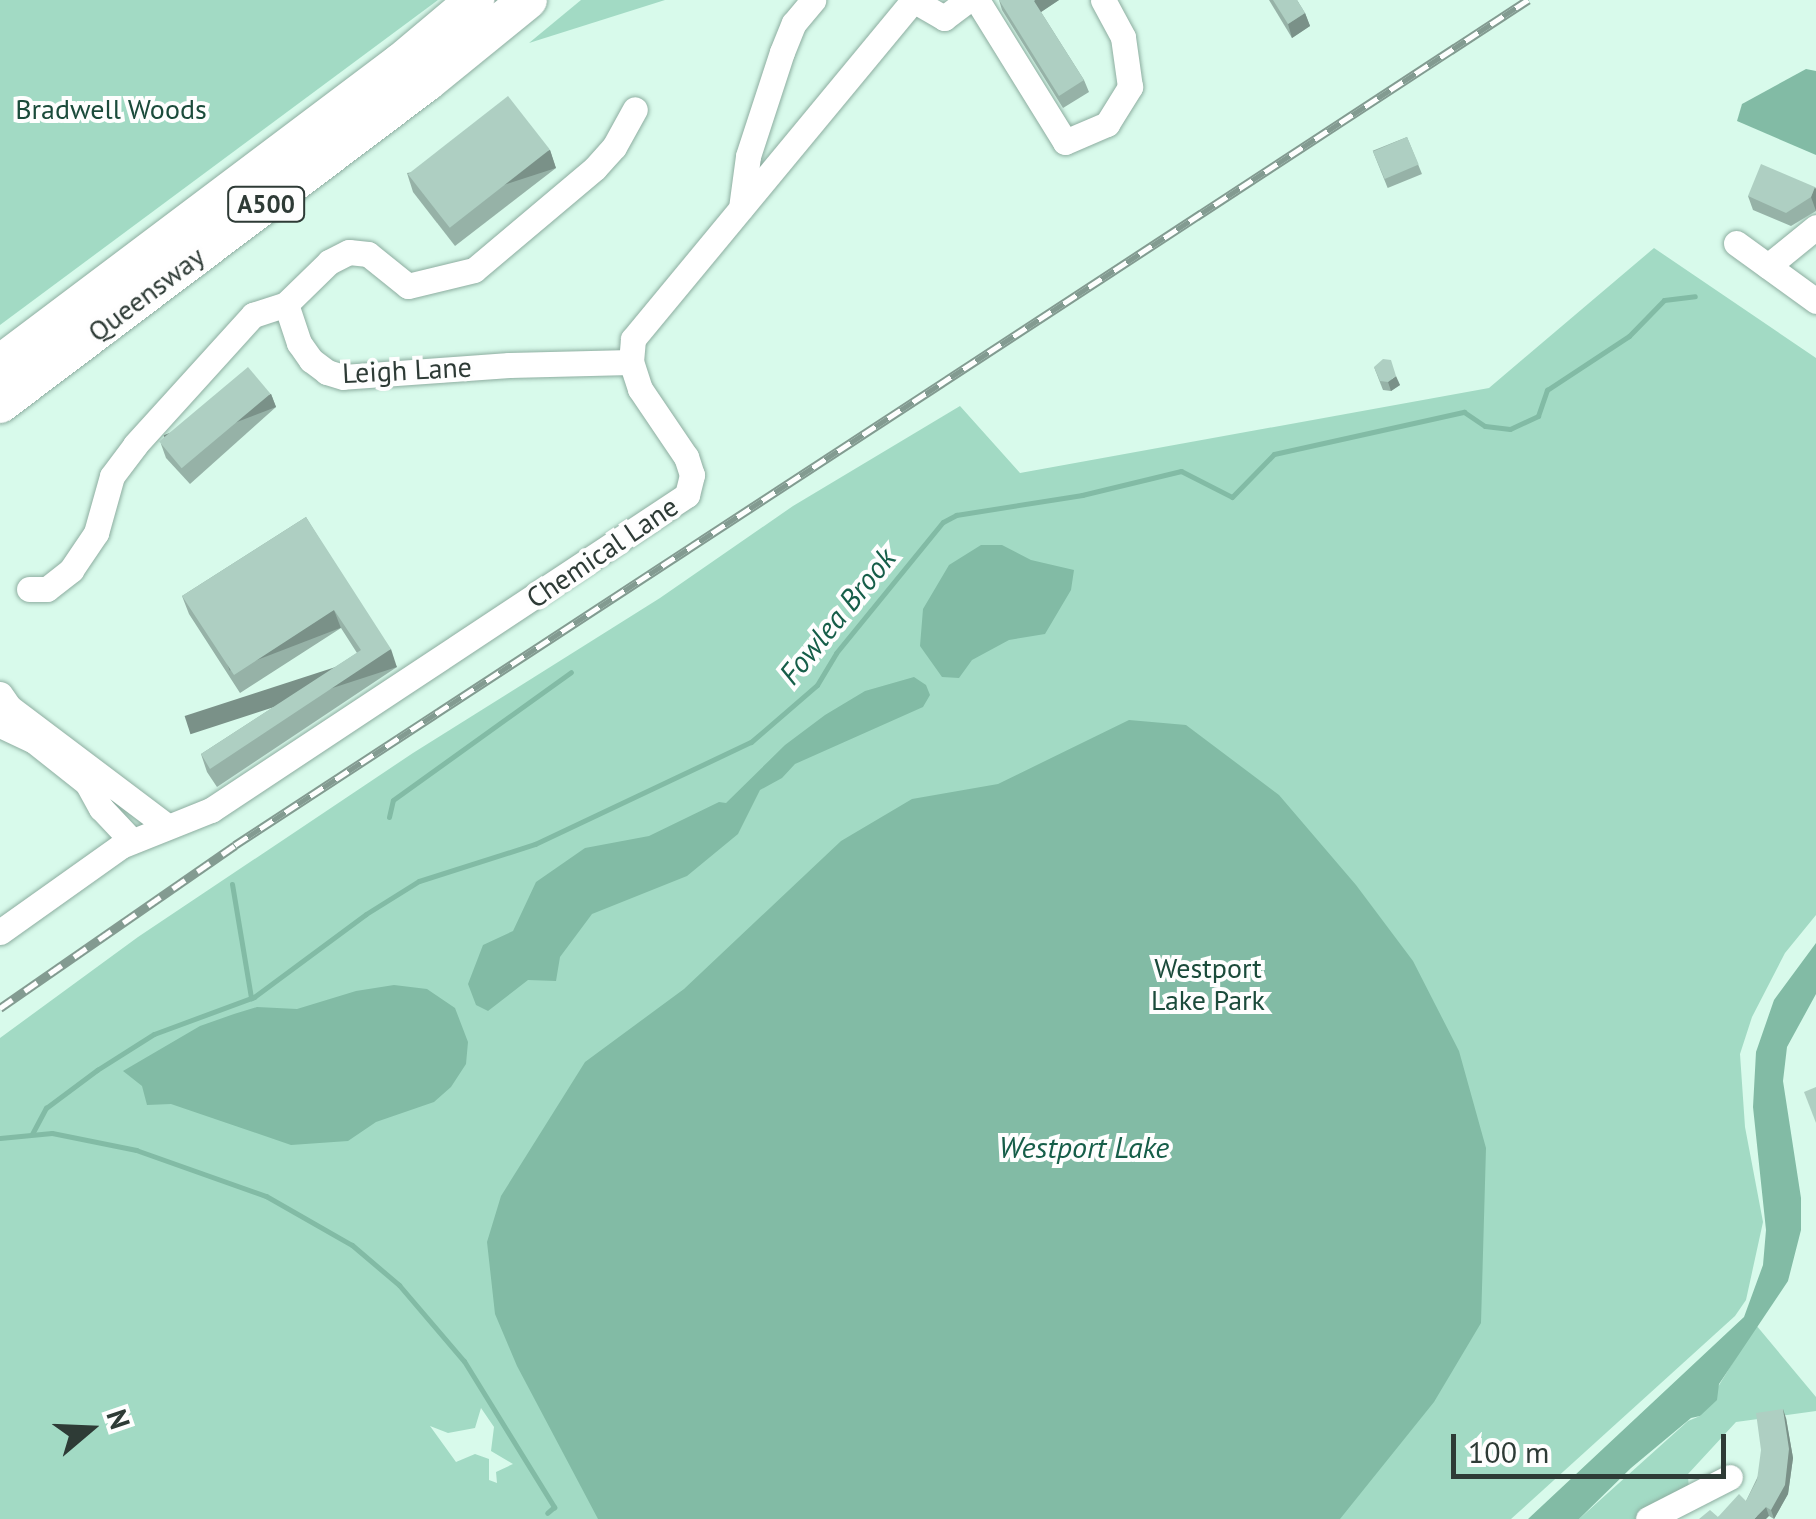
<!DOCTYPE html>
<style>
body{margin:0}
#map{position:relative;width:1816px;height:1519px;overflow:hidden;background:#d8faeb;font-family:"PT Sans",sans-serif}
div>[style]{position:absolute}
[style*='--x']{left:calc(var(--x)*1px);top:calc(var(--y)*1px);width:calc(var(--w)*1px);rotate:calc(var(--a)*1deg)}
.green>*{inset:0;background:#a2dac4}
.water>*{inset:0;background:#82bba5}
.stream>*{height:5px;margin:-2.5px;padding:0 2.5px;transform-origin:2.5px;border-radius:2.5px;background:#82bba5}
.roads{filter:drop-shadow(0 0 2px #8dada0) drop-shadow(0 0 2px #8dada0)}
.minor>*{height:25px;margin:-12.5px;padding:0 12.5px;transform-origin:12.5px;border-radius:12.5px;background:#fff}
.highway>*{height:38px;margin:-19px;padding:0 19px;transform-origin:19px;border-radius:19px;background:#fff}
.rail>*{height:9px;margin-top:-4.5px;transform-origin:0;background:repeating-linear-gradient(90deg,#fefefe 0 15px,#839b91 0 30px);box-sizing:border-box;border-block:2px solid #839b91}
.wall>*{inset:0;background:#96b2a7;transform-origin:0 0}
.shaded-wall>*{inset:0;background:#7a9188;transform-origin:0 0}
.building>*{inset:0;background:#aecfc2;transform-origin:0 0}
span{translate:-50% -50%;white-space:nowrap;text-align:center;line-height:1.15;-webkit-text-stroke:8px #fefefe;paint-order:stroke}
.shield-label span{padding:2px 8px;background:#fefefe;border:2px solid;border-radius:8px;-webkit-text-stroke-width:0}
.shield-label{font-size:25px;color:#2e3b36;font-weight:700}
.park-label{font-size:28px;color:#1b4b3b}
.street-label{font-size:28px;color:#2e3b36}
.water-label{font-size:30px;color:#165e49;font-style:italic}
.north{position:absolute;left:40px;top:1379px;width:100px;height:100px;-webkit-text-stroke:8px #fefefe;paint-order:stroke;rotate:71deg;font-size:28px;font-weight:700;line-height:40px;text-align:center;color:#2e3b36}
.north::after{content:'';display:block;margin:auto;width:35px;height:45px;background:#2e3b36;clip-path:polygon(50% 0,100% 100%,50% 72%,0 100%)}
.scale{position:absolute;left:1451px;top:1434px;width:275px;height:45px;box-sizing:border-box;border:5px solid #2e3b36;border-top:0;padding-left:12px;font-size:30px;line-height:35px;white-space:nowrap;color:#2e3b36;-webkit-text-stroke:8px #fefefe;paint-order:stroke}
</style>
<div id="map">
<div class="green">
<i style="clip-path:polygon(0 0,438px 0,0 325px)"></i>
<i style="clip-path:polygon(581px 0,665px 0,529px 43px)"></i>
<i style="clip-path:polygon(evenodd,1654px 248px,1816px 358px,1816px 915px,1785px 953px,1752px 1017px,1740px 1054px,1745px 1127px,1763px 1222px,1746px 1300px,1735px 1316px,1511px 1519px,0 1519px,0 1038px,138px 937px,413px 753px,660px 598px,793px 506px,960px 406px,1020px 473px,1489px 388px,1654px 248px,481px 1408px,494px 1427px,491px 1451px,513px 1464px,496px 1472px,497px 1483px,489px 1480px,489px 1459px,475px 1454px,456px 1462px,430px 1426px,448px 1433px,475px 1428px,481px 1408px)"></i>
<i style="clip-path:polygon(1756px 1325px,1816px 1397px,1816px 1411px,1736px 1422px,1688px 1474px,1689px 1492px,1638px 1519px,1579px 1519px,1688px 1421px,1700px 1416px)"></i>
</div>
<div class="water">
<i style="clip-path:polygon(1806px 69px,1816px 71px,1816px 155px,1737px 121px,1742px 104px)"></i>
<i style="clip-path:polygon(981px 545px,1002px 545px,1031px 560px,1074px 570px,1071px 590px,1045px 634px,1009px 640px,972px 660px,959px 678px,942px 677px,920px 646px,923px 609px,949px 565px)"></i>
<i style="clip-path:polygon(914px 677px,926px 685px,930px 695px,923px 707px,795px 764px,782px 778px,760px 790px,738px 834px,687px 876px,592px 914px,560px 957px,556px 981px,528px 980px,488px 1011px,476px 1005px,468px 984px,483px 945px,513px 931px,536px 882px,585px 848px,649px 836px,719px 802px,726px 803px,785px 745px,825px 715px,865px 691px)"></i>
<i style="clip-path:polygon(1129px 720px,1186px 725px,1279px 795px,1356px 885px,1413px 961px,1459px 1051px,1486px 1148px,1481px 1323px,1434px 1402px,1340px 1519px,598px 1519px,517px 1366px,495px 1314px,487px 1242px,501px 1196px,585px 1062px,684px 989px,841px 841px,912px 799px,998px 784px)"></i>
<i style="clip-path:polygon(1816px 943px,1816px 994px,1787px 1047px,1783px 1081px,1801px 1198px,1801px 1230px,1788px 1281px,1719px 1384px,1717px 1400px,1700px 1416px,1691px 1418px,1631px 1468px,1579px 1519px,1528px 1519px,1744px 1317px,1763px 1265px,1766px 1230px,1753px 1107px,1756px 1052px,1774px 1000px)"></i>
<i style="clip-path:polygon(394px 985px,427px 989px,455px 1008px,468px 1042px,466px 1064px,451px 1087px,434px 1102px,376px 1122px,348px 1141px,291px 1145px,171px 1104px,147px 1105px,142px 1086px,123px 1071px,200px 1026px,234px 1014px,257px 1007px,297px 1009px,356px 991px)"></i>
</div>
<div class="stream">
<i style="--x:389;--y:817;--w:17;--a:-77"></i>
<i style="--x:393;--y:800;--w:219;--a:-35.7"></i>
<i style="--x:232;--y:884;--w:116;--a:80.5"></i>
<i style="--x:32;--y:1134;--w:30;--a:-62"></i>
<i style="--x:46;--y:1108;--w:64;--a:-36.7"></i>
<i style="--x:97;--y:1070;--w:67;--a:-32.3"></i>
<i style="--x:154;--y:1034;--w:107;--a:-20.3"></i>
<i style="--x:254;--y:997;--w:139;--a:-36.5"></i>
<i style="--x:366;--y:914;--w:62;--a:-31.9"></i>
<i style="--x:419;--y:881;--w:122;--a:-17.7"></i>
<i style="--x:535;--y:844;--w:239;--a:-25.3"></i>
<i style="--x:751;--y:742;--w:87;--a:-40.8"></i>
<i style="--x:817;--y:685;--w:37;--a:-59"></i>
<i style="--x:836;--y:653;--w:169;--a:-50.8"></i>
<i style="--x:943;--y:522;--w:15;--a:-28"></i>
<i style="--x:956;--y:515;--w:128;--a:-9"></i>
<i style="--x:1082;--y:495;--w:102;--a:-13.6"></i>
<i style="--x:1181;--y:471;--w:57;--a:27"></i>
<i style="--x:1232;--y:497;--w:60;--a:-45.7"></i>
<i style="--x:1274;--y:454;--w:195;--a:-12.5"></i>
<i style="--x:1464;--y:412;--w:25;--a:34"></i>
<i style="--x:1485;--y:426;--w:25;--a:7"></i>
<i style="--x:1510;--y:429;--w:31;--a:-25"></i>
<i style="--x:1538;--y:416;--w:28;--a:-71"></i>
<i style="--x:1547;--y:390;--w:98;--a:-33.4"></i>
<i style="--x:1629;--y:336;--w:50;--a:-45.8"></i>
<i style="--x:1664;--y:300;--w:31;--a:-7"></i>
<i style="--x:0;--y:1138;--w:52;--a:-5.5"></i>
<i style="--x:52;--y:1133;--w:86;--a:11.4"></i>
<i style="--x:136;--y:1150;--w:138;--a:19.5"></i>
<i style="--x:266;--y:1196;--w:99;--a:29.7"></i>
<i style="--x:352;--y:1245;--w:62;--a:40.4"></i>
<i style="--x:399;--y:1285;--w:100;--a:49.5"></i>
<i style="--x:464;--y:1361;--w:172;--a:58.3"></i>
<i style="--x:554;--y:1507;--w:9;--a:139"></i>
</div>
<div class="roads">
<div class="minor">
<i style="--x:913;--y:0;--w:36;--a:30"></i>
<i style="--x:944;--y:18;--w:30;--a:-37"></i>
<i style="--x:977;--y:0;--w:167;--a:58.2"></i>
<i style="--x:1065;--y:142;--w:46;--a:-23.2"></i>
<i style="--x:1107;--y:124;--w:44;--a:-58.1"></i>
<i style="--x:1130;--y:87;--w:50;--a:-98"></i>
<i style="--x:1123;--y:37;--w:42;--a:-118.4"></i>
<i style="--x:741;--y:208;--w:52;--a:-82.3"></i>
<i style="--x:748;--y:156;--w:109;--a:-71.9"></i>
<i style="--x:782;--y:52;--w:31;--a:-68"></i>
<i style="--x:794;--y:23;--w:30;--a:-50"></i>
<i style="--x:1736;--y:243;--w:99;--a:35.9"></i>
<i style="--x:1768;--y:266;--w:62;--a:-39.1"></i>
<i style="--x:631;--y:362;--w:122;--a:178.6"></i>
<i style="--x:509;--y:365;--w:166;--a:175.9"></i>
<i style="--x:343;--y:377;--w:17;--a:-163"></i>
<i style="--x:327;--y:372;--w:20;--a:-143"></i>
<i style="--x:311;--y:360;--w:21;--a:-125"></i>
<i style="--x:299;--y:343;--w:41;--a:-108.4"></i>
<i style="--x:286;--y:304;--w:60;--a:-44.3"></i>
<i style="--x:329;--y:262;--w:22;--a:-27"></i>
<i style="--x:349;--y:252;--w:19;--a:6"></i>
<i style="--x:368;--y:254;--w:51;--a:38.7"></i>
<i style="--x:408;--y:286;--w:68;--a:-13.6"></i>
<i style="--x:474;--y:270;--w:158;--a:-40.1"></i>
<i style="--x:595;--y:168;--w:28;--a:-48"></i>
<i style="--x:614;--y:147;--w:43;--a:-61.1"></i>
<i style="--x:29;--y:589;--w:18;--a:0"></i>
<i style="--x:47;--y:589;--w:31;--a:-38"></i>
<i style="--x:71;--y:570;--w:45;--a:-56"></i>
<i style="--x:96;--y:533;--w:59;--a:-74.3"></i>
<i style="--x:112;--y:476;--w:39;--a:-53"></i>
<i style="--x:135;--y:445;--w:176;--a:-47.8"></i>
<i style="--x:253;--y:315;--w:35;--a:-18"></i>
<i style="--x:0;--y:694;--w:16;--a:55"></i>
<i style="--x:9;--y:707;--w:198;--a:37"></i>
<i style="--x:0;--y:725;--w:38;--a:25"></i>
<i style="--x:34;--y:741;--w:68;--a:38.4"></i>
<i style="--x:87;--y:783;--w:29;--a:61"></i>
<i style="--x:101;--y:808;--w:45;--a:46.8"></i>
<i style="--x:0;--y:932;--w:148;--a:-35.4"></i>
<i style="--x:121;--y:846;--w:97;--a:-21.8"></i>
<i style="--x:211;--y:810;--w:571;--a:-33.5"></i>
<i style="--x:687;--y:495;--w:21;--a:-76"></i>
<i style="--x:692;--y:475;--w:19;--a:-108"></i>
<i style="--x:686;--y:457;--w:82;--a:-124.1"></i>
<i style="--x:640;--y:389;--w:28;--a:-108"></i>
<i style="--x:631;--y:362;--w:23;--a:-85"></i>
<i style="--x:633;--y:339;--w:440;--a:-50.4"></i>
<i style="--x:1648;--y:1519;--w:92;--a:-27.1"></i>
</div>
<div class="highway">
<i style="--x:0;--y:364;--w:502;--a:-36.98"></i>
<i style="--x:401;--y:62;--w:97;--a:-40"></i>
<i style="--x:0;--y:404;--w:535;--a:-37.02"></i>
<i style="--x:427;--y:82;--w:130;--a:-39.1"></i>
</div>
</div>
<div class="rail">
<i style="--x:0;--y:1008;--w:286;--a:-34.7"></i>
<i style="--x:235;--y:845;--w:1545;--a:-33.17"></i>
</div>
<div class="wall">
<i style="clip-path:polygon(999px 0,1059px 0,1041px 12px,1084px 80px,1089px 92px,1063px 108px,1002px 10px)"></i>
<i style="clip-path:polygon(1269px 0,1297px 0,1305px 13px,1310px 26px,1292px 38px)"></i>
<i style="left:1407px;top:137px;width:40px;height:37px;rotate:68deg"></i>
<i style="clip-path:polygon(550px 150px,556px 168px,455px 246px,413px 192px,407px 173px)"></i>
<i style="clip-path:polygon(1815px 187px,1816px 211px,1791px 226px,1753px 210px,1748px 196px)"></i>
<i style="clip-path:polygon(1374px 367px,1400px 385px,1391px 391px,1383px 390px)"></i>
<i style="clip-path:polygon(271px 394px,276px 407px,190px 484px,166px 458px,161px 444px)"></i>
<i style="clip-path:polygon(306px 517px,397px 667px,217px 787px,207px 772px,201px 754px,357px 653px,341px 628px,240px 693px,189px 614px,182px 596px)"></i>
<i style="clip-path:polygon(1786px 1418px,1793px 1458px,1788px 1494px,1774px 1519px,1769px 1516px,1718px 1517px,1746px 1501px)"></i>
</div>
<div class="shaded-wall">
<i style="clip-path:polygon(1035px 0,1059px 0,1038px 14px,1034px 1px)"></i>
<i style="clip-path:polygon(1305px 13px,1310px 26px,1292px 38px,1288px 24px)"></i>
<i style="left:550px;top:150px;width:19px;height:128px;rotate:72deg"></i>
<i style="clip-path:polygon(1815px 187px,1816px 189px,1816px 211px,1811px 197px)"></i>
<i style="clip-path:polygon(1396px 376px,1400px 385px,1391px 391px,1388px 382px)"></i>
<i style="left:271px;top:394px;width:14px;height:115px;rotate:69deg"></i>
<i style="left:334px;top:610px;width:19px;height:119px;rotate:69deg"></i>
<i style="left:391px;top:649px;width:19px;height:217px;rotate:72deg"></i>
<i style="clip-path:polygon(1783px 1409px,1786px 1418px,1793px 1458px,1788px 1494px,1774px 1519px,1771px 1510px)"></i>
<i style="clip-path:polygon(1766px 1507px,1769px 1516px,1766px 1519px,1754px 1519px)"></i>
</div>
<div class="building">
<i style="clip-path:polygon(999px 0,1035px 0,1034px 1px,1084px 80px,1059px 96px)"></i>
<i style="clip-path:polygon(1273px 0,1297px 0,1305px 13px,1288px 24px)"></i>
<i style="left:508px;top:96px;width:68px;height:127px;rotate:52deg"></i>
<i style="left:1407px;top:137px;width:30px;height:37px;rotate:67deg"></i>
<i style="clip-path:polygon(1761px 164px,1815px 187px,1811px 197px,1786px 213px,1748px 196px)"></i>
<i style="clip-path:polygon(1383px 359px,1391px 360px,1396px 376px,1388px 382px,1380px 381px,1374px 367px)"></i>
<i style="left:248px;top:367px;width:35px;height:116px;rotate:50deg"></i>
<i style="clip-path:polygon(306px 517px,391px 649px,210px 769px,201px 754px,361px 650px,334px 610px,234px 675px,182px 596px)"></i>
<i style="clip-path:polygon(1816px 1087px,1816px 1123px,1804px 1092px)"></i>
<i style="clip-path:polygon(1783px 1409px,1789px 1449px,1785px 1485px,1771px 1510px,1766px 1507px,1754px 1519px,1699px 1519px,1710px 1510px,1718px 1517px,1739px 1494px,1746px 1501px,1757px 1480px,1761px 1450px,1756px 1413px)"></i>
</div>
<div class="shield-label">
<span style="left:266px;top:204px">A500</span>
</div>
<div class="park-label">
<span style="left:111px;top:109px">Bradwell Woods</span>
<span style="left:1208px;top:984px">Westport<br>Lake Park</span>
</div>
<div class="street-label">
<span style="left:146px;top:294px;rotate:-37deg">Queensway</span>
<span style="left:407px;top:370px;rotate:-3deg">Leigh Lane</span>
<span style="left:602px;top:552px;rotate:-34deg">Chemical Lane</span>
</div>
<div class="water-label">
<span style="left:837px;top:616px;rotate:-51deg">Fowlea Brook</span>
<span style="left:1084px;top:1147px">Westport Lake</span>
</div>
<div class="north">N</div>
<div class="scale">100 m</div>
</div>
